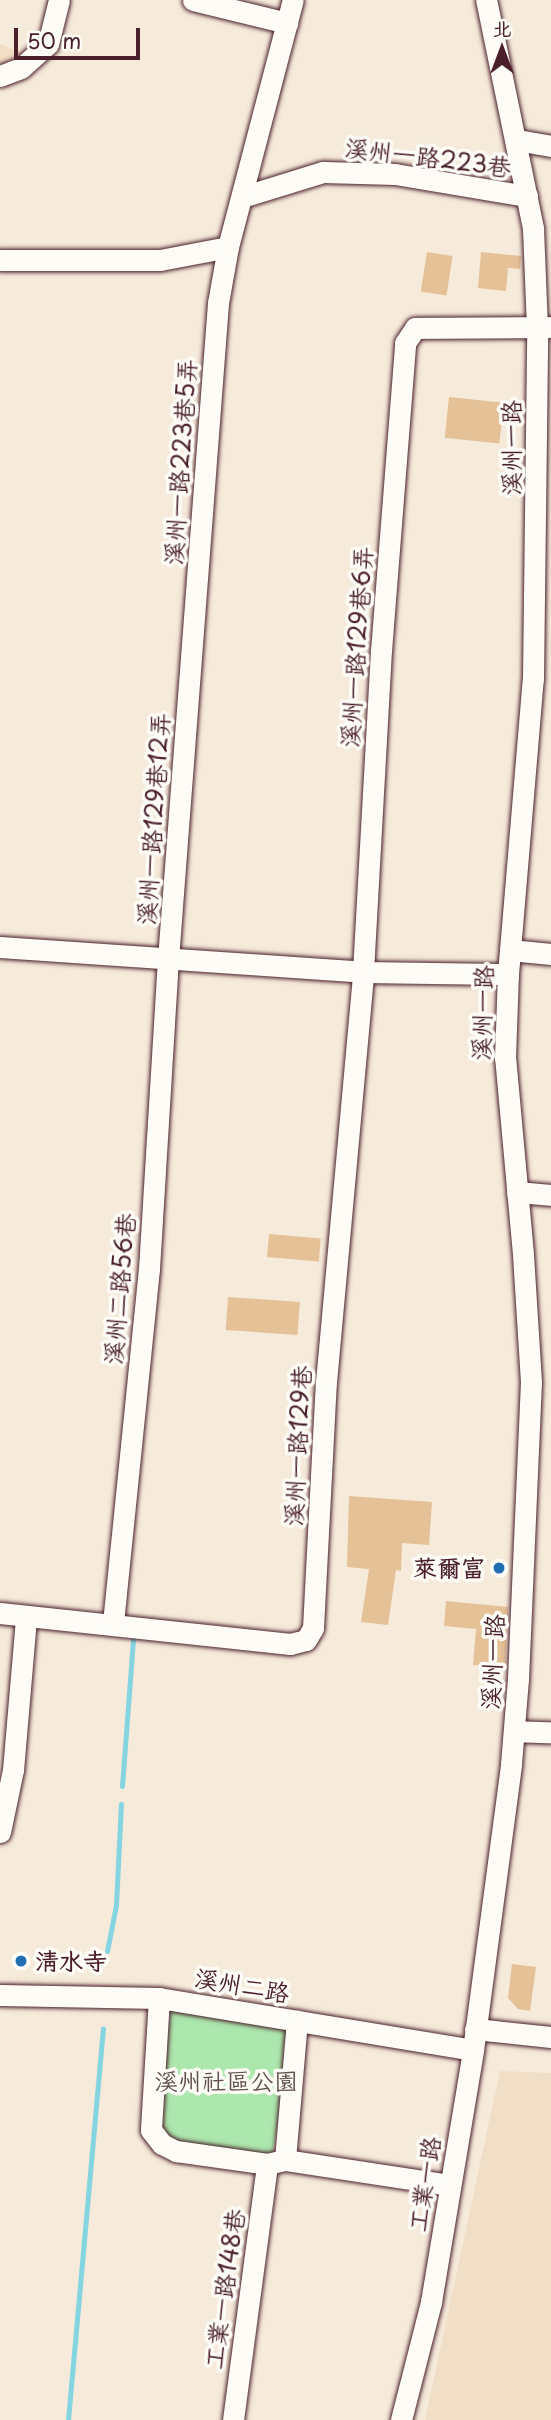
<!DOCTYPE html>
<meta charset="utf-8">
<style>
body{margin:0}
#map{position:relative;width:551px;height:2420px;overflow:hidden;background:#f6eada;font-family:"Playpen Sans","LXGW WenKai TC",sans-serif}
div>[style]{position:absolute}
[style*='--x']{left:calc(var(--x)*1px);top:calc(var(--y)*1px);width:calc(var(--w)*1px);rotate:calc(var(--a)*1deg)}
.built>*{inset:0;background:#f1dec6}
.green>*{inset:0;background:#ace7ad;transform-origin:0 0}
.stream>*{height:5px;margin:-2.5px;padding:0 2.5px;transform-origin:2.5px;border-radius:2.5px;background:#85d4e2}
.building>*{inset:0;background:#e4c196;transform-origin:0 0}
.roads{filter:drop-shadow(0 0 2px #4a1f2b) drop-shadow(0 0 2px #4a1f2b)}
.minor>*{height:21px;margin:-10.5px;padding:0 10.5px;transform-origin:10.5px;border-radius:10.5px;background:#fdfcf7}
.dots>*{width:19px;height:19px;translate:-50% -50%;box-sizing:border-box;border:4px solid #fdfcf7;border-radius:50%}
span{translate:-50% -50%;white-space:nowrap;text-align:center;line-height:1.15;-webkit-text-stroke:7px #fdfcf7;paint-order:stroke}
.street-label{font-size:24px;color:#4a1f2b}
.poi-label{font-size:24px;color:#4a1f2b;font-weight:700}
.right{translate:-100% -50%;text-align:right}
.left{translate:0 -50%;text-align:left}
.park-label{font-size:24px;color:#62514c}
.north{position:absolute;left:467px;top:14px;width:70px;height:70px;-webkit-text-stroke:5px #fdfcf7;paint-order:stroke;rotate:0deg;font-size:19px;font-weight:700;line-height:28px;text-align:center;color:#4a1f2b}
.north::after{content:'';display:block;margin:auto;width:24px;height:32px;background:#4a1f2b;clip-path:polygon(50% 0,100% 100%,50% 72%,0 100%)}
.scale{position:absolute;left:14px;top:28px;width:126px;height:32px;box-sizing:border-box;border:4px solid #4a1f2b;border-top:0;padding-left:9px;font-size:21px;line-height:24px;white-space:nowrap;color:#4a1f2b;-webkit-text-stroke:5px #fdfcf7;paint-order:stroke}
</style>
<div id="map">
<div class="built">
<i style="clip-path:polygon(0 44px,23px 53px,0 77px)"></i>
<i style="clip-path:polygon(500px 2071px,551px 2073px,551px 2420px,425px 2420px)"></i>
</div>
<div class="green">
<i style="left:172px;top:2004px;width:123px;height:136px;rotate:9deg"></i>
</div>
<div class="stream">
<i style="--x:122;--y:1786;--w:147;--a:-85.7"></i>
<i style="--x:107;--y:1951;--w:47;--a:-78.9"></i>
<i style="--x:116;--y:1905;--w:101;--a:-87.2"></i>
<i style="--x:68;--y:2420;--w:393;--a:-84.9"></i>
</div>
<div class="building">
<i style="left:427px;top:252px;width:26px;height:40px;rotate:9deg"></i>
<i style="clip-path:polygon(481px 252px,521px 256px,520px 269px,508px 268px,506px 291px,478px 288px)"></i>
<i style="left:449px;top:397px;width:55px;height:41px;rotate:6deg"></i>
<i style="left:269px;top:1234px;width:52px;height:23px;rotate:5deg"></i>
<i style="left:228px;top:1297px;width:72px;height:33px;rotate:4deg"></i>
<i style="clip-path:polygon(349px 1496px,432px 1502px,429px 1545px,402px 1543px,401px 1571px,396px 1570px,388px 1625px,361px 1622px,369px 1569px,347px 1567px)"></i>
<i style="clip-path:polygon(446px 1601px,508px 1607px,505px 1668px,473px 1665px,476px 1629px,444px 1626px)"></i>
<i style="clip-path:polygon(512px 1964px,536px 1967px,530px 2011px,518px 2009px,508px 1998px)"></i>
</div>
<div class="roads">
<div class="minor">
<i style="--x:193;--y:0;--w:97;--a:13.7"></i>
<i style="--x:0;--y:76;--w:22;--a:-21"></i>
<i style="--x:21;--y:68;--w:36;--a:-42"></i>
<i style="--x:48;--y:44;--w:45;--a:-76"></i>
<i style="--x:517;--y:140;--w:35;--a:10"></i>
<i style="--x:242;--y:197;--w:85;--a:-17.2"></i>
<i style="--x:323;--y:172;--w:72;--a:1.6"></i>
<i style="--x:395;--y:174;--w:134;--a:9.5"></i>
<i style="--x:0;--y:260;--w:160;--a:0"></i>
<i style="--x:160;--y:260;--w:69;--a:-10.8"></i>
<i style="--x:0;--y:947;--w:364;--a:3.9"></i>
<i style="--x:363;--y:972;--w:145;--a:0.8"></i>
<i style="--x:510;--y:950;--w:41;--a:5.6"></i>
<i style="--x:517;--y:1192;--w:34;--a:5"></i>
<i style="--x:0;--y:1613;--w:292;--a:6.1"></i>
<i style="--x:290;--y:1644;--w:16;--a:-14"></i>
<i style="--x:306;--y:1640;--w:14;--a:-60"></i>
<i style="--x:313;--y:1628;--w:246;--a:-87"></i>
<i style="--x:326;--y:1382;--w:412;--a:-84.8"></i>
<i style="--x:363;--y:972;--w:322;--a:-86.8"></i>
<i style="--x:381;--y:651;--w:309;--a:-85.5"></i>
<i style="--x:405;--y:343;--w:18;--a:-56"></i>
<i style="--x:415;--y:328;--w:134;--a:-0.4"></i>
<i style="--x:113;--y:1623;--w:356;--a:-84.2"></i>
<i style="--x:149;--y:1269;--w:311;--a:-86.5"></i>
<i style="--x:168;--y:959;--w:658;--a:-85.64"></i>
<i style="--x:218;--y:303;--w:57;--a:-79.9"></i>
<i style="--x:228;--y:247;--w:255;--a:-75.3"></i>
<i style="--x:514;--y:1731;--w:37;--a:2"></i>
<i style="--x:0;--y:1832;--w:63;--a:-78.2"></i>
<i style="--x:13;--y:1770;--w:154;--a:-85.1"></i>
<i style="--x:0;--y:1995;--w:159;--a:1.1"></i>
<i style="--x:159;--y:1998;--w:318;--a:9.4"></i>
<i style="--x:159;--y:1998;--w:132;--a:93.5"></i>
<i style="--x:151;--y:2130;--w:18;--a:52"></i>
<i style="--x:162;--y:2144;--w:16;--a:27"></i>
<i style="--x:176;--y:2151;--w:92;--a:8.1"></i>
<i style="--x:267;--y:2164;--w:18;--a:-13"></i>
<i style="--x:285;--y:2160;--w:140;--a:-85.1"></i>
<i style="--x:475;--y:2029;--w:76;--a:6"></i>
<i style="--x:285;--y:2160;--w:167;--a:8.6"></i>
<i style="--x:233;--y:2420;--w:258;--a:-82.4"></i>
<i style="--x:401;--y:2420;--w:122;--a:-75.7"></i>
<i style="--x:431;--y:2302;--w:255;--a:-80.5"></i>
<i style="--x:473;--y:2050;--w:289;--a:-82.4"></i>
<i style="--x:511;--y:1764;--w:85;--a:-85.3"></i>
<i style="--x:518;--y:1679;--w:297;--a:-87.5"></i>
<i style="--x:531;--y:1382;--w:128;--a:-93.6"></i>
<i style="--x:523;--y:1254;--w:197;--a:-95.2"></i>
<i style="--x:505;--y:1058;--w:84;--a:-88"></i>
<i style="--x:508;--y:974;--w:296;--a:-85.2"></i>
<i style="--x:533;--y:679;--w:351;--a:-89.3"></i>
<i style="--x:537;--y:328;--w:100;--a:-92.3"></i>
<i style="--x:533;--y:228;--w:233;--a:-101.6"></i>
</div>
</div>
<div class="dots">
<i style="left:499px;top:1568px;background:#1f6fb2"></i>
<i style="left:21px;top:1961px;background:#1f6fb2"></i>
</div>
<div class="street-label">
<span style="left:428px;top:157px;rotate:7deg">溪州一路223巷</span>
<span style="left:511px;top:448px;rotate:-90deg">溪州一路</span>
<span style="left:180px;top:462px;rotate:-86deg">溪州一路223巷5弄</span>
<span style="left:356px;top:647px;rotate:-86deg">溪州一路129巷6弄</span>
<span style="left:153px;top:819px;rotate:-86deg">溪州一路129巷12弄</span>
<span style="left:482px;top:1013px;rotate:-88deg">溪州一路</span>
<span style="left:119px;top:1289px;rotate:-85deg">溪州二路56巷</span>
<span style="left:297px;top:1446px;rotate:-87deg">溪州一路129巷</span>
<span style="left:492px;top:1662px;rotate:-87deg">溪州一路</span>
<span style="left:242px;top:1985px;rotate:10deg">溪州二路</span>
<span style="left:424px;top:2184px;rotate:-81deg">工業一路</span>
<span style="left:224px;top:2289px;rotate:-82deg">工業一路148巷</span>
</div>
<div class="poi-label">
<span class="right" style="left:485px;top:1568px">萊爾富</span>
<span class="left" style="left:35px;top:1961px">清水寺</span>
</div>
<div class="park-label">
<span style="left:226px;top:2081px">溪州社區公園</span>
</div>
<div class="north">北</div>
<div class="scale">50 m</div>
</div>
